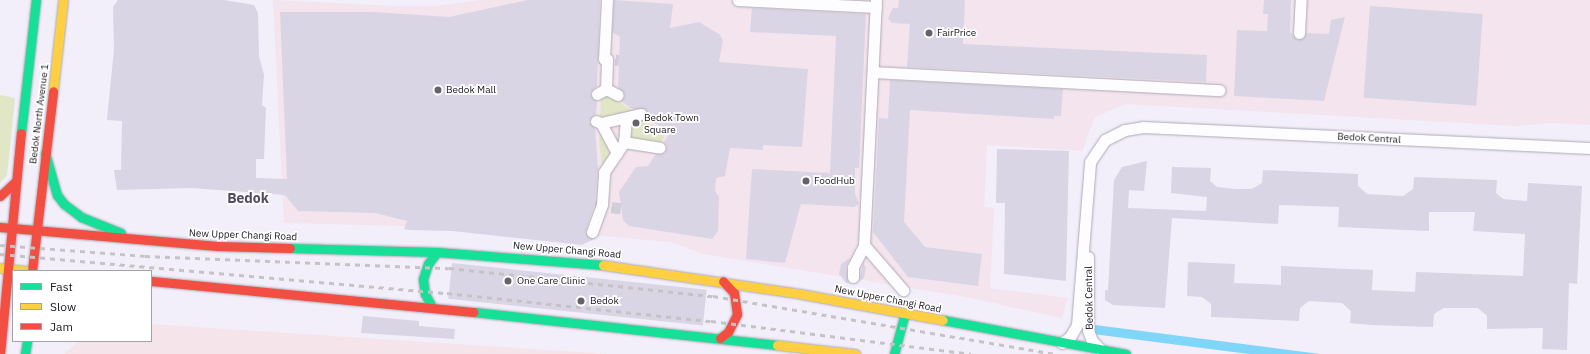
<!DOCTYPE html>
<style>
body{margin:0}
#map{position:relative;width:1590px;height:354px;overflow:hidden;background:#f2eefa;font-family:"IBM Plex Sans",sans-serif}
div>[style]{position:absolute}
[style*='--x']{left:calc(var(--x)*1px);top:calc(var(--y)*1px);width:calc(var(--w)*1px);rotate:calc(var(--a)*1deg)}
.commercial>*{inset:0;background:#f4e4ed}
.industrial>*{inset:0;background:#f5e5ea}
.green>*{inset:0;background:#e1e6c7}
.water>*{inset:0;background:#80d6f9}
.building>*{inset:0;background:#dad5e4;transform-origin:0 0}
.street-tunnel>*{height:11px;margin-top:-5.5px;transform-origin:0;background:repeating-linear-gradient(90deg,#d1ced9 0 11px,transparent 0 16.5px)}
.roads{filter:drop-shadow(0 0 1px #adaab4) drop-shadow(0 0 1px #adaab4)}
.street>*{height:11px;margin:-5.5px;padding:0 5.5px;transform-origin:5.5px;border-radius:5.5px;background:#fdfcfe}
.fast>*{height:9px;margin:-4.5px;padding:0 4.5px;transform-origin:4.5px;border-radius:4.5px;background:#16e098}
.slow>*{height:9px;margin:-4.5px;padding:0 4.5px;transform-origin:4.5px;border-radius:4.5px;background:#ffcf43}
.jam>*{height:9px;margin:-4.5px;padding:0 4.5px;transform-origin:4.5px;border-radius:4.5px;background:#f24e42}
.rail>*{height:3px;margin-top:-1.5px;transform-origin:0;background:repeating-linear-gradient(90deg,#c4c4c6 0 5px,transparent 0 10px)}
.dots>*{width:11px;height:11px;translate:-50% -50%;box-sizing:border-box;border:2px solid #fff;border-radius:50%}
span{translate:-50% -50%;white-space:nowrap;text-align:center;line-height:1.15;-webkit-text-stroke:3.5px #fff;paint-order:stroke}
.poi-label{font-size:10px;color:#19161e}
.left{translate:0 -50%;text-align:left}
.street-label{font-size:10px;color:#19161e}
.district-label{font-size:14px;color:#534d61;font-weight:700}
.legend{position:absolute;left:12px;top:270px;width:140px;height:72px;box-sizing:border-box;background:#fff;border:1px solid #a3a2a5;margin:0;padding:5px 7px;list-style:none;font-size:12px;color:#19161e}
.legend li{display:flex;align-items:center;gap:8px;height:20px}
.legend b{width:20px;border:1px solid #a3a2a5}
</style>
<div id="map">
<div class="commercial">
<i style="clip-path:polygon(273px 0,395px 6px,435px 6px,481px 0,1590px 0,1590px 125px,1552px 123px,1516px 126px,1126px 104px,1095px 117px,1082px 151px,987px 145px,984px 207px,994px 208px,990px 288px,1068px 298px,1062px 318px,966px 297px,703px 254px,670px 242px,591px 235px,573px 230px,284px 223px)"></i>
</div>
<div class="industrial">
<i style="clip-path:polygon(151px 324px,608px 354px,64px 354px,79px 341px,151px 341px)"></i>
</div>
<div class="green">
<i style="clip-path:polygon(606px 94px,620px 102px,633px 111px,600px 117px,601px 98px)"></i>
<i style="clip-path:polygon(0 95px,15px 98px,7px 175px,0 183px)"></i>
<i style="clip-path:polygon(641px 119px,660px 129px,668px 129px,660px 144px,628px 139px,631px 121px)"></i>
<i style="clip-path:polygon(600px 129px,611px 152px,602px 165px,599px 143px)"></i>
</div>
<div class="water">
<i style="clip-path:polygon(1095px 325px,1320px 354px,1249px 354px,1093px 334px)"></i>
</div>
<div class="building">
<i style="clip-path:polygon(118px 0,224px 0,254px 5px,258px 13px,259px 56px,264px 75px,262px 105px,266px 108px,264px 159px,256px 159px,256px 178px,287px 179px,280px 12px,373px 12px,449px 17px,528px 0,600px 0,597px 86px,590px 94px,597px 101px,596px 114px,589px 122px,595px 128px,598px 169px,595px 203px,585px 233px,594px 239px,582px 245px,452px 231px,410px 230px,404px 229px,407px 221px,375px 213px,298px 211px,285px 195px,191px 188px,117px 190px,114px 170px,121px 170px,122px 121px,107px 120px,114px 49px,113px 7px)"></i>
<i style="clip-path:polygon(614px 0,673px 4px,670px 28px,699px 22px,720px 35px,723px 40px,719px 62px,808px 69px,802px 147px,763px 145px,763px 150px,730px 148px,725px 176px,716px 178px,715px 191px,719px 197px,718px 231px,712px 239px,629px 226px,623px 220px,619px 192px,636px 167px,648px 166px,656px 154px,665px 153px,667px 146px,664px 142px,670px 133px,647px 118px,646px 109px,632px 109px,621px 101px,625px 94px,618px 87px,620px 37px,612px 32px)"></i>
<i style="clip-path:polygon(899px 0,965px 0,963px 44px,1207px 55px,1206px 82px,907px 67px,910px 24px,892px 23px,888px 18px,893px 8px,898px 8px)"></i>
<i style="clip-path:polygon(1264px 0,1291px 0,1290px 32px,1298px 40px,1306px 33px,1329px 34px,1331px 20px,1345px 17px,1324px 101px,1234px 96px,1237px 30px,1267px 31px,1268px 14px,1263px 14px)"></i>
<i style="left:1370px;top:6px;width:113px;height:92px;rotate:4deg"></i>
<i style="clip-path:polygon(752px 8px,866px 14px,859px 168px,855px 168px,855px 194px,859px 204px,854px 207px,801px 204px,785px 263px,746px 259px,752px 169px,830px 173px,836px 36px,750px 32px)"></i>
<i style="clip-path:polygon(890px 80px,1063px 89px,1061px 116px,1054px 116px,1054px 119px,910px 110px,904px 222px,925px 247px,982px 254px,978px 286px,908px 277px,873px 232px,879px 118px,888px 119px)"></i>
<i style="clip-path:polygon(997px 149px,1069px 151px,1066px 281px,1004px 274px,1005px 203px,996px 203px)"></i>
<i style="clip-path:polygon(1147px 161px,1144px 191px,1129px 190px,1128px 208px,1206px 211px,1207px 197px,1171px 193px,1172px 167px,1211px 168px,1210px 181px,1217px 187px,1235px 189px,1252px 189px,1262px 183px,1263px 170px,1358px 174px,1358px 186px,1367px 194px,1403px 196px,1413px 189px,1414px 177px,1497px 180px,1496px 193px,1503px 199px,1527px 201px,1528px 183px,1582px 186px,1577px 284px,1569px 283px,1567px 350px,1542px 349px,1543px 328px,1487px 329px,1487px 316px,1478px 308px,1444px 308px,1434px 314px,1433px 327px,1371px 325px,1350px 323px,1351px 311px,1342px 303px,1325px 302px,1309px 301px,1300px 308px,1299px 321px,1211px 317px,1211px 304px,1202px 297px,1187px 296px,1188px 262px,1235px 264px,1234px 283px,1281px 285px,1281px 266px,1373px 270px,1372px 290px,1415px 292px,1416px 272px,1523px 276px,1525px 234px,1473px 231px,1475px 212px,1429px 212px,1429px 231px,1338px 227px,1339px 207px,1279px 205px,1278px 224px,1172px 218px,1165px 308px,1113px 305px,1105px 300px,1105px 290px,1108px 290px,1114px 180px,1122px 167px)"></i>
<i style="clip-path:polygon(850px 258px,846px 267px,849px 283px,859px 281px,863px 263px,866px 268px,864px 278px,855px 284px,846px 283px,839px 274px,841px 264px)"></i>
<i style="left:452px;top:263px;width:256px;height:36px;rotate:6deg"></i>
<i style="clip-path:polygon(363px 316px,419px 321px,419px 326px,455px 329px,454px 339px,361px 333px)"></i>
</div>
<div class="street-tunnel">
<i style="--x:599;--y:58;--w:20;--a:6"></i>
<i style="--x:595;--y:205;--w:26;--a:7"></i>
</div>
<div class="roads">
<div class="street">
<i style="--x:738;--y:0;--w:138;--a:2.9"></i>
<i style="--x:1299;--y:33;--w:33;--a:-87"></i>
<i style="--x:604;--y:59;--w:59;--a:-87.1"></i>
<i style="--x:873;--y:72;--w:347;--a:3"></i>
<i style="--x:606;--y:89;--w:30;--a:-88"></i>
<i style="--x:597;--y:94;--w:10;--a:-29"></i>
<i style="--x:606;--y:89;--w:13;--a:27"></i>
<i style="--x:596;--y:121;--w:5;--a:22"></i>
<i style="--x:601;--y:123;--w:34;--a:62"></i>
<i style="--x:601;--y:123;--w:41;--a:-12.7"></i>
<i style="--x:624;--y:142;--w:36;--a:9"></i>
<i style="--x:592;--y:232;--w:30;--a:-70"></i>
<i style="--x:602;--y:204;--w:32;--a:-86"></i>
<i style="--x:604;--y:172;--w:36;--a:-56"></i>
<i style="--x:624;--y:142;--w:24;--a:-85"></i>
<i style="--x:864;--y:245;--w:60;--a:49.1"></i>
<i style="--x:1088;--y:257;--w:73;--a:90"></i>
<i style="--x:1088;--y:330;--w:12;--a:70"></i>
<i style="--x:1092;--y:341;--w:13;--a:45"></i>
<i style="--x:853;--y:277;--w:10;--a:-90"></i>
<i style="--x:853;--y:267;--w:25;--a:-63"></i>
<i style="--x:864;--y:245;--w:245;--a:-87.2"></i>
<i style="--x:1062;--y:343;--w:10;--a:-37"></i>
<i style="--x:1070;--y:337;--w:14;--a:-60"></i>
<i style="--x:1077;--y:325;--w:164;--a:-85.4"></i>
<i style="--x:1090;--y:162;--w:27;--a:-56"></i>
<i style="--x:1105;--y:140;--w:22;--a:-27"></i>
<i style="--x:1125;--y:130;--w:18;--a:-9"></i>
<i style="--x:1143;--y:127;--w:447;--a:2.7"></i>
</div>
<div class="fast">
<i style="--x:21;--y:133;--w:134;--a:-83.6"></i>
<i style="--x:45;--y:153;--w:44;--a:74.1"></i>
<i style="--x:57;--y:195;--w:11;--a:52"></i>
<i style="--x:64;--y:204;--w:21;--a:37"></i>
<i style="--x:81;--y:217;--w:43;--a:21.8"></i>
<i style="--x:290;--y:248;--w:147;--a:1.6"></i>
<i style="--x:437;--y:252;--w:167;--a:4.5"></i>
<i style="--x:432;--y:307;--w:15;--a:-118"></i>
<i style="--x:425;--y:294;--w:15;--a:-98"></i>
<i style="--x:423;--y:279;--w:16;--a:-72"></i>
<i style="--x:428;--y:264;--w:15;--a:-53"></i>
<i style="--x:474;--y:312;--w:305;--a:6.2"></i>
<i style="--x:943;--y:320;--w:186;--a:10.5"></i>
<i style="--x:0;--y:324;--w:3;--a:72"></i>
<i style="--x:25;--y:354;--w:13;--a:-81"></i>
<i style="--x:894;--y:354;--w:42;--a:-75"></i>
</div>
<div class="slow">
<i style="--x:53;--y:91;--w:92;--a:-83.7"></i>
<i style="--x:603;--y:265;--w:200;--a:8.3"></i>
<i style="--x:801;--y:294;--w:144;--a:10.4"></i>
<i style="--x:0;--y:268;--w:28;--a:6"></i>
<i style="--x:777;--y:345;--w:79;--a:6.6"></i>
</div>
<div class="jam">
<i style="--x:0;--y:196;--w:22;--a:-43"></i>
<i style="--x:0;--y:227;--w:218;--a:5"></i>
<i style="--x:217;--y:246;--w:73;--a:1.6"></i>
<i style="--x:32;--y:271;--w:181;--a:-83.3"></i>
<i style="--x:151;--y:281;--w:324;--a:5.5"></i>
<i style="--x:720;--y:338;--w:10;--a:-37"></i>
<i style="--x:728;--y:332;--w:20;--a:-63"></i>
<i style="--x:737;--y:314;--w:21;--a:-98"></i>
<i style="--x:734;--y:293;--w:16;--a:-133"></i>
<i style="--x:0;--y:354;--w:222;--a:-84.6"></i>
</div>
</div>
<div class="rail">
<i style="--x:0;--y:245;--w:145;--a:4.3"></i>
<i style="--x:145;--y:256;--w:304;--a:2.3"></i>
<i style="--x:449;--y:268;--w:265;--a:6.1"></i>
<i style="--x:713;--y:296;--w:349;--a:9.6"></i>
<i style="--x:0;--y:254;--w:449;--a:5"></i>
<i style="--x:447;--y:293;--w:265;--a:6.1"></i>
<i style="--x:711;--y:321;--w:262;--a:7.2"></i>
</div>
<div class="dots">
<i style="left:929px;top:33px;background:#65626b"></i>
<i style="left:438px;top:90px;background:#65626b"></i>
<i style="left:636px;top:123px;background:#65626b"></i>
<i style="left:806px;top:181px;background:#65626b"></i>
<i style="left:508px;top:281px;background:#65626b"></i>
<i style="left:581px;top:301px;background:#65626b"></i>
</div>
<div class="poi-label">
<span class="left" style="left:937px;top:33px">FairPrice</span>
<span class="left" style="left:446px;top:90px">Bedok Mall</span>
<span class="left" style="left:644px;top:123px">Bedok Town<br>Square</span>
<span class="left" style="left:814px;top:181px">FoodHub</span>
<span class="left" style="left:517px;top:281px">One Care Clinic</span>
<span class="left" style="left:590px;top:301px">Bedok</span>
</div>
<div class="street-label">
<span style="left:39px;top:114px;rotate:-83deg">Bedok North Avenue 1</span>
<span style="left:1369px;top:138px;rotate:3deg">Bedok Central</span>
<span style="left:243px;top:235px;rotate:2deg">New Upper Changi Road</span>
<span style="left:567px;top:250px;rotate:5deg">New Upper Changi Road</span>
<span style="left:1089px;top:298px;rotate:-91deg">Bedok Central</span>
<span style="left:888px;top:299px;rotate:11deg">New Upper Changi Road</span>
</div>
<div class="district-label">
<span style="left:248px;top:198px">Bedok</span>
</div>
<ul class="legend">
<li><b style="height:5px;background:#16e098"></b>Fast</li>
<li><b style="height:5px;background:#ffcf43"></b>Slow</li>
<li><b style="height:5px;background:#f24e42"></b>Jam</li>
</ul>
</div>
